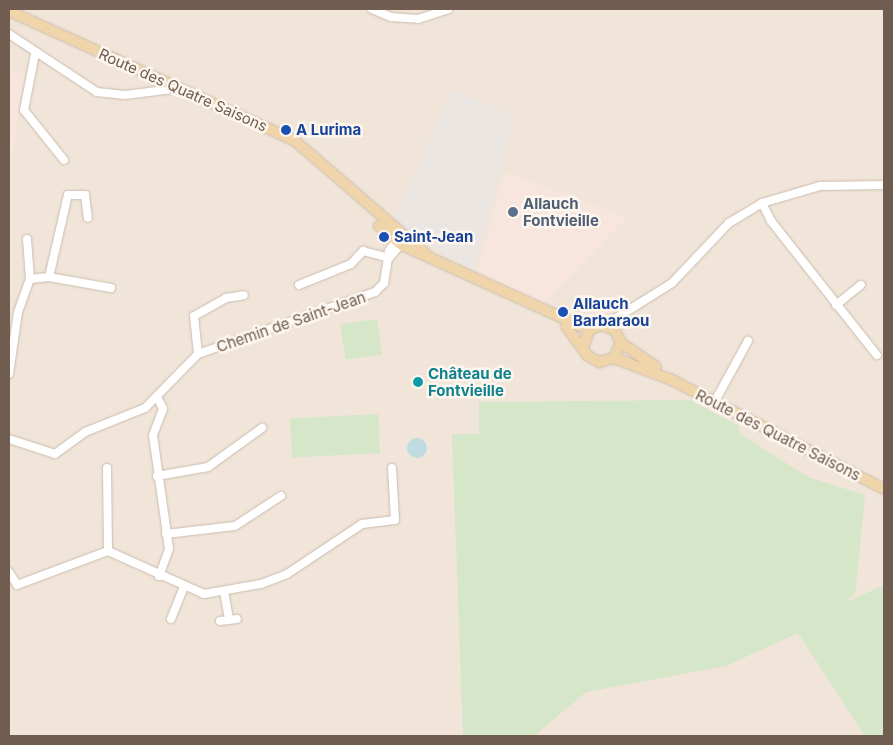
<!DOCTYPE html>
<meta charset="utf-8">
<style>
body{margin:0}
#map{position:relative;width:893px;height:745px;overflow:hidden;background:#faf3e9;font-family:Inter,sans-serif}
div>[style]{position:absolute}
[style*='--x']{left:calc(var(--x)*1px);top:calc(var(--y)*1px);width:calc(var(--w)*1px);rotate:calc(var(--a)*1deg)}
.residential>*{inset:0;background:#f0e5d8;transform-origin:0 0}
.commercial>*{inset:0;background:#f8e6de}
.industrial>*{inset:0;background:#ebe6e2}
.green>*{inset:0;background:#d5e6c9;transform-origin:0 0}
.water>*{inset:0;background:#c0dce1}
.round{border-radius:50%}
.roads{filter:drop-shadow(0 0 1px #cbbcb0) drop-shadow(0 0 1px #cbbcb0)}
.minor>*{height:8px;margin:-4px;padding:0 4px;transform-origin:4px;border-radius:4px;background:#fff}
.major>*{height:10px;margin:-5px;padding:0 5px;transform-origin:5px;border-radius:5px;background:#f0d5aa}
.dots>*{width:14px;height:14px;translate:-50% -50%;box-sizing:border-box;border:2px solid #fdf7ef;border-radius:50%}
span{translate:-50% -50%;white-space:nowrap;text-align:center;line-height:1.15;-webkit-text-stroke:5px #fdf7ef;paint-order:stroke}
.street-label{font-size:15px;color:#715c50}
.transit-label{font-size:15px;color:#164399;font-weight:700}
.left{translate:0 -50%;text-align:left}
.service-label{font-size:15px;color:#4e5e75;font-weight:700}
.culture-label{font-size:15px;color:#0d838f;font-weight:700}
.frame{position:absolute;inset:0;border:10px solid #715c50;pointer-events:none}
</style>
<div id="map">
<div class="residential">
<i style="left:9px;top:9px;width:875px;height:727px"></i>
</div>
<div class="commercial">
<i style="clip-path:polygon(9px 70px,24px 73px,9px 179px)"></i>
<i style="clip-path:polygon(508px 173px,627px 218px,541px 305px,477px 274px,501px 181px)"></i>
</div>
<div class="industrial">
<i style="clip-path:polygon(452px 90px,515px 116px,474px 270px,393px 224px)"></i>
</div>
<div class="green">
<i style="left:377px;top:319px;width:36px;height:37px;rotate:82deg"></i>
<i style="clip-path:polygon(690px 400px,739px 426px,740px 434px,808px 477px,865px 495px,855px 594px,844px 603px,884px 585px,884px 736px,865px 736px,798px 633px,726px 666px,586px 692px,534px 736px,463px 736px,452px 434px,479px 434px,479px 402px)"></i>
<i style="left:378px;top:414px;width:39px;height:88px;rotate:87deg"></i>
</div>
<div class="water">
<i class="round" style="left:407px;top:438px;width:20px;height:20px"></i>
</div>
<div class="roads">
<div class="minor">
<i style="--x:372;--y:9;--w:21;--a:23"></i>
<i style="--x:391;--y:17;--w:27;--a:4"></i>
<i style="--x:418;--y:19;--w:32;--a:-18"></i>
<i style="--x:9;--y:34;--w:105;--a:33.4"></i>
<i style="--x:97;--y:92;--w:28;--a:6"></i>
<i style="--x:125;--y:95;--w:56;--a:-7.1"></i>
<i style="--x:35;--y:54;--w:57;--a:101.1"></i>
<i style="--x:24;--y:110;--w:64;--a:51.3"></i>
<i style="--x:762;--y:203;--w:20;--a:63"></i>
<i style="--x:771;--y:221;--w:171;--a:51.7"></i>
<i style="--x:27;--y:239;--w:40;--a:85.7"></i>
<i style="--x:389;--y:258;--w:23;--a:-49"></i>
<i style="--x:49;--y:277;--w:84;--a:-77"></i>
<i style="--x:68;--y:195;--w:17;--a:0"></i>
<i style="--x:85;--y:195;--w:23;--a:83"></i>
<i style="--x:299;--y:285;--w:56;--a:-22"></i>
<i style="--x:351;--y:264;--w:18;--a:-47"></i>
<i style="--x:363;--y:251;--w:27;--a:15"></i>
<i style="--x:836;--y:305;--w:32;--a:-39"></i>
<i style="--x:605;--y:325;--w:79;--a:-32.1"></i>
<i style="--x:672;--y:283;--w:83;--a:-46.5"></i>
<i style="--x:729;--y:223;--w:39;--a:-31"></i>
<i style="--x:762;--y:203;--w:60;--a:-16.3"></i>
<i style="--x:820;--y:186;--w:64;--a:-0.9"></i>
<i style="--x:198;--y:354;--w:38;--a:-96"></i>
<i style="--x:194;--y:316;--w:37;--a:-29"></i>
<i style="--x:226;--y:298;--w:18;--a:-9"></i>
<i style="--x:9;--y:374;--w:63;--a:-81.7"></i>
<i style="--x:18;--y:312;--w:35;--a:-70"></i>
<i style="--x:30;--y:279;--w:19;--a:-6"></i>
<i style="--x:49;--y:277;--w:63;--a:10.1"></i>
<i style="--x:157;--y:397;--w:13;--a:63"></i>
<i style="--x:163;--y:409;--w:28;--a:111"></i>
<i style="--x:153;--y:435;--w:115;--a:82"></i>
<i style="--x:169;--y:549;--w:29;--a:110"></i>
<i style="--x:714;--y:403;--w:71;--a:-61.3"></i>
<i style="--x:9;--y:439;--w:48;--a:18.1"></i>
<i style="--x:55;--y:454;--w:37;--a:-36"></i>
<i style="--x:85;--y:432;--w:65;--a:-21.8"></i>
<i style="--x:145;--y:408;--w:76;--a:-45.5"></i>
<i style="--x:198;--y:354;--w:188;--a:-19.3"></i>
<i style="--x:375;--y:292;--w:13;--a:-45"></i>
<i style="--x:384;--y:283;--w:32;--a:-81"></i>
<i style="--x:389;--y:251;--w:16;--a:-55"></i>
<i style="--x:107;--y:468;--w:83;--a:89.3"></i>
<i style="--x:108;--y:551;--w:105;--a:24.1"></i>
<i style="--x:204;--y:594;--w:58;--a:-10"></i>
<i style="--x:261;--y:584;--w:28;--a:-21"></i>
<i style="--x:287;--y:574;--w:90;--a:-33.7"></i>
<i style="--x:362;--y:524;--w:33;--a:-7"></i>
<i style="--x:395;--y:520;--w:52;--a:-93.3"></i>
<i style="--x:157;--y:476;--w:52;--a:-10"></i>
<i style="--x:208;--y:467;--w:67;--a:-35.8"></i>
<i style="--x:166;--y:534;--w:69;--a:-6.6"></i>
<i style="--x:235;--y:526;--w:55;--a:-33.1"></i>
<i style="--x:9;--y:572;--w:15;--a:58"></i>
<i style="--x:17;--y:585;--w:97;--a:-20.5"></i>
<i style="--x:224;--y:591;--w:29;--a:80"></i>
<i style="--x:171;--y:619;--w:35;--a:-68"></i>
<i style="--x:220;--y:621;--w:17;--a:-7"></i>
</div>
<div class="major">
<i style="--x:9;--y:11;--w:313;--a:24.4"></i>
<i style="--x:294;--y:140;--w:174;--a:40.8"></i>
<i style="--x:379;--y:226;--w:30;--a:40"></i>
<i style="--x:402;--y:245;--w:205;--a:24.4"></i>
<i style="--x:566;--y:326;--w:37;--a:54"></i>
<i style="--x:588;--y:356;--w:13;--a:29"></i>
<i style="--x:599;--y:362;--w:16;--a:-15"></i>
<i style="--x:614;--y:358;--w:17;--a:-65"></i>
<i style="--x:621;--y:343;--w:14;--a:-115"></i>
<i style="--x:615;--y:330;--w:15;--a:-160"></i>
<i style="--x:601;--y:325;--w:13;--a:157"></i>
<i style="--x:589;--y:330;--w:16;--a:108"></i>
<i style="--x:621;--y:343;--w:42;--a:34.4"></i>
<i style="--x:614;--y:358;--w:62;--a:20.8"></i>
<i style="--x:672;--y:380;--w:238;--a:27.2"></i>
</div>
</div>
<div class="dots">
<i style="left:286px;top:130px;background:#1a4fb4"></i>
<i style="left:513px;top:212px;background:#5c6f8a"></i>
<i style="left:384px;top:237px;background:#1a4fb4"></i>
<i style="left:563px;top:312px;background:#1a4fb4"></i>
<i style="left:418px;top:382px;background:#0f9aa8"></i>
</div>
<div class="street-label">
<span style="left:183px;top:90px;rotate:24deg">Route des Quatre Saisons</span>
<span style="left:291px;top:322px;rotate:-19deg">Chemin de Saint-Jean</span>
<span style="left:778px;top:435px;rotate:27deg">Route des Quatre Saisons</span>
</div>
<div class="transit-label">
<span class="left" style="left:296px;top:130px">A Lurima</span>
<span class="left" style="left:394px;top:237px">Saint-Jean</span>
<span class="left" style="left:573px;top:312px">Allauch<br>Barbaraou</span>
</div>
<div class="service-label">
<span class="left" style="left:523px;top:212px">Allauch<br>Fontvieille</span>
</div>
<div class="culture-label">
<span class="left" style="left:428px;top:382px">Château de<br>Fontvieille</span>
</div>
<div class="frame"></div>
</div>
